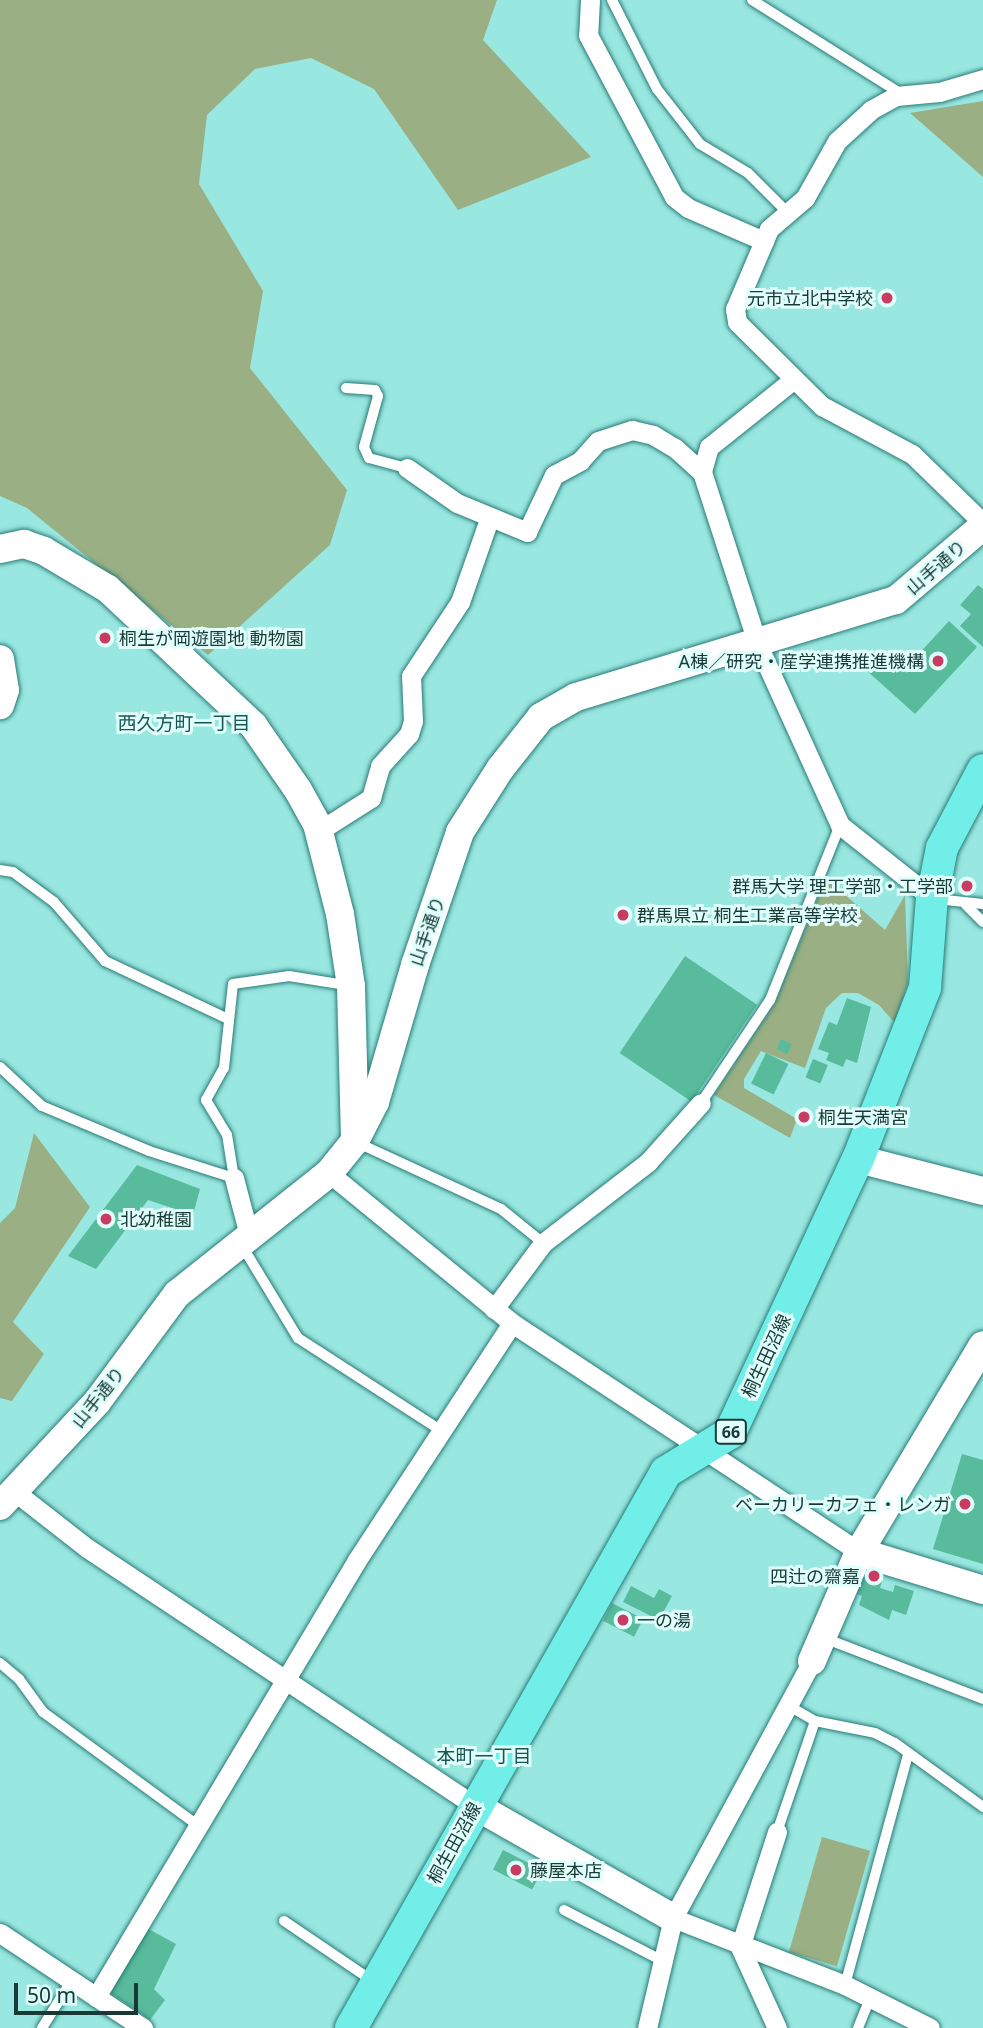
<!DOCTYPE html>
<meta charset="utf-8">
<style>
body{margin:0}
#map{position:relative;width:983px;height:2028px;overflow:hidden;background:#99e7e1;font-family:"Noto Sans","Noto Sans JP",sans-serif}
div>[style]{position:absolute}
[style*='--x']{left:calc(var(--x)*1px);top:calc(var(--y)*1px);width:calc(var(--w)*1px);rotate:calc(var(--a)*1deg)}
.green>*{inset:0;background:#9ab084;transform-origin:0 0}
.building>*{inset:0;background:#58bb9b;transform-origin:0 0}
.roads{filter:drop-shadow(0 0 2px #2a7b76) drop-shadow(0 0 2px #2a7b76)}
.lane>*{height:10px;margin:-5px;padding:0 5px;transform-origin:5px;border-radius:5px;background:#fff}
.street>*{height:19px;margin:-9.5px;padding:0 9.5px;transform-origin:9.5px;border-radius:9.5px;background:#fff}
.secondary>*{height:28px;margin:-14px;padding:0 14px;transform-origin:14px;border-radius:14px;background:#fff}
.primary>*{height:32px;margin:-16px;padding:0 16px;transform-origin:16px;border-radius:16px;background:#71eee8}
.dots>*{width:19px;height:19px;translate:-50% -50%;box-sizing:border-box;border:4px solid #e0fefb;border-radius:50%}
span{translate:-50% -50%;white-space:nowrap;text-align:center;line-height:1.15;-webkit-text-stroke:6px #e0fefb;paint-order:stroke}
.shield-label span{padding:2px 5px;background:#e0fefb;border:2px solid;border-radius:5px;-webkit-text-stroke-width:0}
.shield-label{font-size:16px;color:#183936;font-weight:700}
.poi-label{font-size:18px;color:#183936}
.right{translate:-100% -50%;text-align:right}
.left{translate:0 -50%;text-align:left}
.street-label{font-size:18px;color:#183936}
.neighbourhood-label{font-size:19px;color:#195753}
.scale{position:absolute;left:14px;top:1983px;width:124px;height:32px;box-sizing:border-box;border:4px solid #183936;border-top:0;padding-left:9px;font-size:21px;line-height:24px;white-space:nowrap;color:#183936;-webkit-text-stroke:5px #e0fefb;paint-order:stroke}
</style>
<div id="map">
<div class="green">
<i style="clip-path:polygon(0 0,497px 0,483px 40px,591px 157px,458px 210px,374px 89px,311px 58px,255px 69px,207px 115px,199px 184px,263px 291px,250px 368px,347px 490px,330px 545px,208px 655px,27px 508px,0 496px)"></i>
<i style="clip-path:polygon(983px 101px,983px 177px,910px 113px)"></i>
<i style="clip-path:polygon(826px 878px,885px 930px,905px 895px,908px 983px,895px 1023px,879px 1005px,858px 993px,842px 993px,826px 1008px,805px 1068px,761px 1051px,744px 1079px,744px 1088px,797px 1119px,790px 1138px,714px 1095px,775px 1003px)"></i>
<i style="clip-path:polygon(34px 1133px,90px 1207px,13px 1322px,44px 1354px,12px 1401px,0 1398px,0 1223px,15px 1208px)"></i>
<i style="left:822px;top:1837px;width:50px;height:120px;rotate:16deg"></i>
</div>
<div class="building">
<i style="clip-path:polygon(978px 585px,983px 589px,983px 647px,960px 626px,971px 614px,960px 605px)"></i>
<i style="clip-path:polygon(949px 621px,977px 647px,915px 714px,866px 670px,883px 651px,904px 670px)"></i>
<i style="left:685px;top:956px;width:87px;height:117px;rotate:34deg"></i>
<i style="clip-path:polygon(847px 998px,871px 1007px,857px 1063px,846px 1059px,843px 1067px,826px 1060px,829px 1053px,818px 1049px,829px 1022px,837px 1025px)"></i>
<i style="left:781px;top:1039px;width:12px;height:11px;rotate:24deg"></i>
<i style="left:766px;top:1053px;width:25px;height:34px;rotate:26deg"></i>
<i style="left:813px;top:1059px;width:16px;height:20px;rotate:22deg"></i>
<i style="clip-path:polygon(137px 1165px,200px 1189px,193px 1215px,148px 1200px,96px 1269px,68px 1256px)"></i>
<i style="clip-path:polygon(962px 1454px,983px 1460px,983px 1564px,933px 1549px)"></i>
<i style="clip-path:polygon(867px 1561px,886px 1567px,880px 1588px,893px 1592px,895px 1585px,914px 1591px,906px 1615px,892px 1610px,889px 1620px,859px 1605px,862px 1596px,857px 1594px)"></i>
<i style="clip-path:polygon(631px 1586px,654px 1598px,659px 1589px,672px 1596px,659px 1620px,623px 1602px)"></i>
<i style="left:612px;top:1603px;width:35px;height:20px;rotate:27deg"></i>
<i style="left:503px;top:1850px;width:44px;height:22px;rotate:27deg"></i>
<i style="clip-path:polygon(143px 1926px,176px 1944px,154px 1989px,165px 2000px,150px 2020px,106px 1990px)"></i>
</div>
<div class="roads">
<div class="lane">
<i style="--x:612;--y:0;--w:100;--a:63.2"></i>
<i style="--x:657;--y:89;--w:70;--a:52"></i>
<i style="--x:700;--y:144;--w:56;--a:31.1"></i>
<i style="--x:748;--y:173;--w:57;--a:45"></i>
<i style="--x:752;--y:0;--w:178;--a:32.2"></i>
<i style="--x:346;--y:388;--w:29;--a:4"></i>
<i style="--x:375;--y:390;--w:7;--a:63"></i>
<i style="--x:378;--y:396;--w:53;--a:105.4"></i>
<i style="--x:364;--y:447;--w:12;--a:66"></i>
<i style="--x:369;--y:458;--w:39;--a:15"></i>
<i style="--x:0;--y:870;--w:13;--a:9"></i>
<i style="--x:13;--y:872;--w:51;--a:36.2"></i>
<i style="--x:54;--y:902;--w:78;--a:49.2"></i>
<i style="--x:105;--y:961;--w:134;--a:25.2"></i>
<i style="--x:936;--y:899;--w:47;--a:6.1"></i>
<i style="--x:966;--y:905;--w:24;--a:45"></i>
<i style="--x:0;--y:1067;--w:57;--a:42.9"></i>
<i style="--x:42;--y:1106;--w:116;--a:22.8"></i>
<i style="--x:149;--y:1151;--w:89;--a:17.6"></i>
<i style="--x:234;--y:1178;--w:44;--a:-99.2"></i>
<i style="--x:227;--y:1135;--w:41;--a:-121"></i>
<i style="--x:206;--y:1100;--w:37;--a:-61"></i>
<i style="--x:224;--y:1068;--w:84;--a:-83.9"></i>
<i style="--x:233;--y:984;--w:57;--a:-8.1"></i>
<i style="--x:289;--y:976;--w:58;--a:9"></i>
<i style="--x:701;--y:1103;--w:124;--a:-56.2"></i>
<i style="--x:770;--y:1000;--w:188;--a:-68.2"></i>
<i style="--x:356;--y:1142;--w:160;--a:24.8"></i>
<i style="--x:501;--y:1209;--w:54;--a:39"></i>
<i style="--x:241;--y:1244;--w:110;--a:58.8"></i>
<i style="--x:298;--y:1338;--w:169;--a:32.9"></i>
<i style="--x:824;--y:1638;--w:170;--a:21"></i>
<i style="--x:0;--y:1663;--w:25;--a:40"></i>
<i style="--x:19;--y:1679;--w:41;--a:54"></i>
<i style="--x:43;--y:1712;--w:190;--a:36.2"></i>
<i style="--x:789;--y:1706;--w:30;--a:30"></i>
<i style="--x:815;--y:1721;--w:61;--a:11.3"></i>
<i style="--x:875;--y:1733;--w:22;--a:27"></i>
<i style="--x:895;--y:1743;--w:109;--a:36"></i>
<i style="--x:777;--y:1832;--w:117;--a:-71.1"></i>
<i style="--x:564;--y:1910;--w:109;--a:27.3"></i>
<i style="--x:284;--y:1921;--w:109;--a:34.1"></i>
<i style="--x:845;--y:1985;--w:239;--a:-74.7"></i>
<i style="--x:42;--y:2028;--w:57;--a:-58"></i>
<i style="--x:858;--y:2028;--w:32;--a:-68"></i>
</div>
<div class="street">
<i style="--x:590;--y:0;--w:35;--a:93"></i>
<i style="--x:588;--y:35;--w:183;--a:62"></i>
<i style="--x:674;--y:197;--w:18;--a:38"></i>
<i style="--x:688;--y:208;--w:83;--a:23.5"></i>
<i style="--x:983;--y:79;--w:46;--a:163.5"></i>
<i style="--x:939;--y:92;--w:43;--a:174.7"></i>
<i style="--x:896;--y:96;--w:29;--a:151"></i>
<i style="--x:871;--y:110;--w:46;--a:137.6"></i>
<i style="--x:837;--y:141;--w:65;--a:119.3"></i>
<i style="--x:805;--y:198;--w:48;--a:139.3"></i>
<i style="--x:769;--y:229;--w:87;--a:113"></i>
<i style="--x:735;--y:309;--w:13;--a:81"></i>
<i style="--x:737;--y:322;--w:120;--a:44.7"></i>
<i style="--x:822;--y:406;--w:102;--a:28.1"></i>
<i style="--x:912;--y:454;--w:99;--a:44.2"></i>
<i style="--x:794;--y:379;--w:109;--a:141.3"></i>
<i style="--x:709;--y:447;--w:26;--a:106"></i>
<i style="--x:702;--y:472;--w:182;--a:72.1"></i>
<i style="--x:758;--y:645;--w:198;--a:65.5"></i>
<i style="--x:840;--y:825;--w:117;--a:38.4"></i>
<i style="--x:407;--y:468;--w:61;--a:35"></i>
<i style="--x:457;--y:503;--w:76;--a:22.5"></i>
<i style="--x:527;--y:532;--w:63;--a:-64.7"></i>
<i style="--x:554;--y:475;--w:30;--a:-28"></i>
<i style="--x:580;--y:461;--w:27;--a:-48"></i>
<i style="--x:598;--y:441;--w:36;--a:-18"></i>
<i style="--x:632;--y:430;--w:22;--a:13"></i>
<i style="--x:653;--y:435;--w:26;--a:31"></i>
<i style="--x:675;--y:448;--w:36;--a:42"></i>
<i style="--x:319;--y:831;--w:62;--a:-32.4"></i>
<i style="--x:371;--y:798;--w:33;--a:-74"></i>
<i style="--x:380;--y:766;--w:43;--a:-47.8"></i>
<i style="--x:409;--y:734;--w:14;--a:-73"></i>
<i style="--x:413;--y:721;--w:45;--a:-92.5"></i>
<i style="--x:411;--y:676;--w:89;--a:-56.5"></i>
<i style="--x:460;--y:602;--w:88;--a:-70.7"></i>
<i style="--x:329;--y:1173;--w:237;--a:39.3"></i>
<i style="--x:512;--y:1323;--w:416;--a:33.4"></i>
<i style="--x:234;--y:1178;--w:59;--a:75.3"></i>
<i style="--x:494;--y:1309;--w:82;--a:-53.4"></i>
<i style="--x:543;--y:1243;--w:133;--a:-37.6"></i>
<i style="--x:648;--y:1162;--w:79;--a:-48.1"></i>
<i style="--x:14;--y:1491;--w:93;--a:38"></i>
<i style="--x:87;--y:1548;--w:465;--a:33.6"></i>
<i style="--x:673;--y:1918;--w:185;--a:21.3"></i>
<i style="--x:845;--y:1985;--w:95;--a:26.8"></i>
<i style="--x:0;--y:1933;--w:172;--a:33.6"></i>
<i style="--x:96;--y:1997;--w:509;--a:-59.15"></i>
<i style="--x:357;--y:1560;--w:283;--a:-56.8"></i>
<i style="--x:647;--y:2028;--w:113;--a:-76.7"></i>
<i style="--x:673;--y:1918;--w:292;--a:-61.6"></i>
<i style="--x:777;--y:2028;--w:89;--a:-114.6"></i>
<i style="--x:740;--y:1947;--w:121;--a:-72.2"></i>
</div>
<div class="secondary">
<i style="--x:0;--y:549;--w:25;--a:-12"></i>
<i style="--x:24;--y:544;--w:21;--a:19"></i>
<i style="--x:44;--y:551;--w:74;--a:30.7"></i>
<i style="--x:108;--y:589;--w:199;--a:43.2"></i>
<i style="--x:253;--y:725;--w:79;--a:55.3"></i>
<i style="--x:298;--y:790;--w:39;--a:61"></i>
<i style="--x:317;--y:824;--w:93;--a:75.7"></i>
<i style="--x:340;--y:914;--w:73;--a:81.3"></i>
<i style="--x:351;--y:986;--w:155;--a:88.5"></i>
<i style="--x:0;--y:659;--w:31;--a:81"></i>
<i style="--x:5;--y:690;--w:16;--a:108"></i>
<i style="--x:858;--y:1159;--w:129;--a:14.4"></i>
<i style="--x:0;--y:1506;--w:142;--a:-47"></i>
<i style="--x:97;--y:1402;--w:134;--a:-53.5"></i>
<i style="--x:177;--y:1294;--w:194;--a:-38.5"></i>
<i style="--x:329;--y:1173;--w:41;--a:-50.9"></i>
<i style="--x:355;--y:1141;--w:44;--a:-62.9"></i>
<i style="--x:375;--y:1102;--w:143;--a:-73.7"></i>
<i style="--x:415;--y:965;--w:140;--a:-71.3"></i>
<i style="--x:460;--y:832;--w:75;--a:-57.6"></i>
<i style="--x:500;--y:769;--w:66;--a:-51.7"></i>
<i style="--x:541;--y:717;--w:40;--a:-29.7"></i>
<i style="--x:576;--y:697;--w:334;--a:-16.9"></i>
<i style="--x:896;--y:600;--w:114;--a:-40.4"></i>
<i style="--x:859;--y:1552;--w:130;--a:17"></i>
<i style="--x:812;--y:1661;--w:119;--a:-66.7"></i>
<i style="--x:859;--y:1552;--w:241;--a:-59.1"></i>
<i style="--x:474;--y:1805;--w:229;--a:29.6"></i>
</div>
<div class="primary">
<i style="--x:351;--y:2028;--w:639;--a:-60.47"></i>
<i style="--x:666;--y:1472;--w:75;--a:-31.4"></i>
<i style="--x:730;--y:1433;--w:302;--a:-65"></i>
<i style="--x:858;--y:1159;--w:184;--a:-68.6"></i>
<i style="--x:925;--y:988;--w:90;--a:-85.6"></i>
<i style="--x:932;--y:898;--w:51;--a:-78.7"></i>
<i style="--x:942;--y:848;--w:88;--a:-62.3"></i>
</div>
</div>
<div class="dots">
<i style="left:887px;top:298px;background:#ca3b61"></i>
<i style="left:105px;top:638px;background:#ca3b61"></i>
<i style="left:938px;top:661px;background:#ca3b61"></i>
<i style="left:967px;top:886px;background:#ca3b61"></i>
<i style="left:623px;top:915px;background:#ca3b61"></i>
<i style="left:804px;top:1117px;background:#ca3b61"></i>
<i style="left:106px;top:1219px;background:#ca3b61"></i>
<i style="left:965px;top:1504px;background:#ca3b61"></i>
<i style="left:874px;top:1576px;background:#ca3b61"></i>
<i style="left:623px;top:1620px;background:#ca3b61"></i>
<i style="left:516px;top:1870px;background:#ca3b61"></i>
</div>
<div class="shield-label">
<span style="left:731px;top:1432px">66</span>
</div>
<div class="poi-label">
<span class="right" style="left:873px;top:298px">元市立北中学校</span>
<span class="left" style="left:119px;top:638px">桐生が岡遊園地 動物園</span>
<span class="right" style="left:924px;top:661px">A棟／研究・産学連携推進機構</span>
<span class="right" style="left:953px;top:886px">群馬大学 理工学部・工学部</span>
<span class="left" style="left:637px;top:915px">群馬県立 桐生工業高等学校</span>
<span class="left" style="left:818px;top:1117px">桐生天満宮</span>
<span class="left" style="left:120px;top:1219px">北幼稚園</span>
<span class="right" style="left:951px;top:1504px">ベーカリーカフェ・レンガ</span>
<span class="right" style="left:860px;top:1576px">四辻の齋嘉</span>
<span class="left" style="left:637px;top:1620px">一の湯</span>
<span class="left" style="left:530px;top:1870px">藤屋本店</span>
</div>
<div class="street-label">
<span style="left:936px;top:567px;rotate:-41deg">山手通り</span>
<span style="left:427px;top:931px;rotate:-71deg">山手通り</span>
<span style="left:766px;top:1356px;rotate:-65deg">桐生田沼線</span>
<span style="left:98px;top:1397px;rotate:-51deg">山手通り</span>
<span style="left:454px;top:1843px;rotate:-61deg">桐生田沼線</span>
</div>
<div class="neighbourhood-label">
<span style="left:184px;top:724px">西久方町一丁目</span>
<span style="left:484px;top:1757px">本町一丁目</span>
</div>
<div class="scale">50 m</div>
</div>
